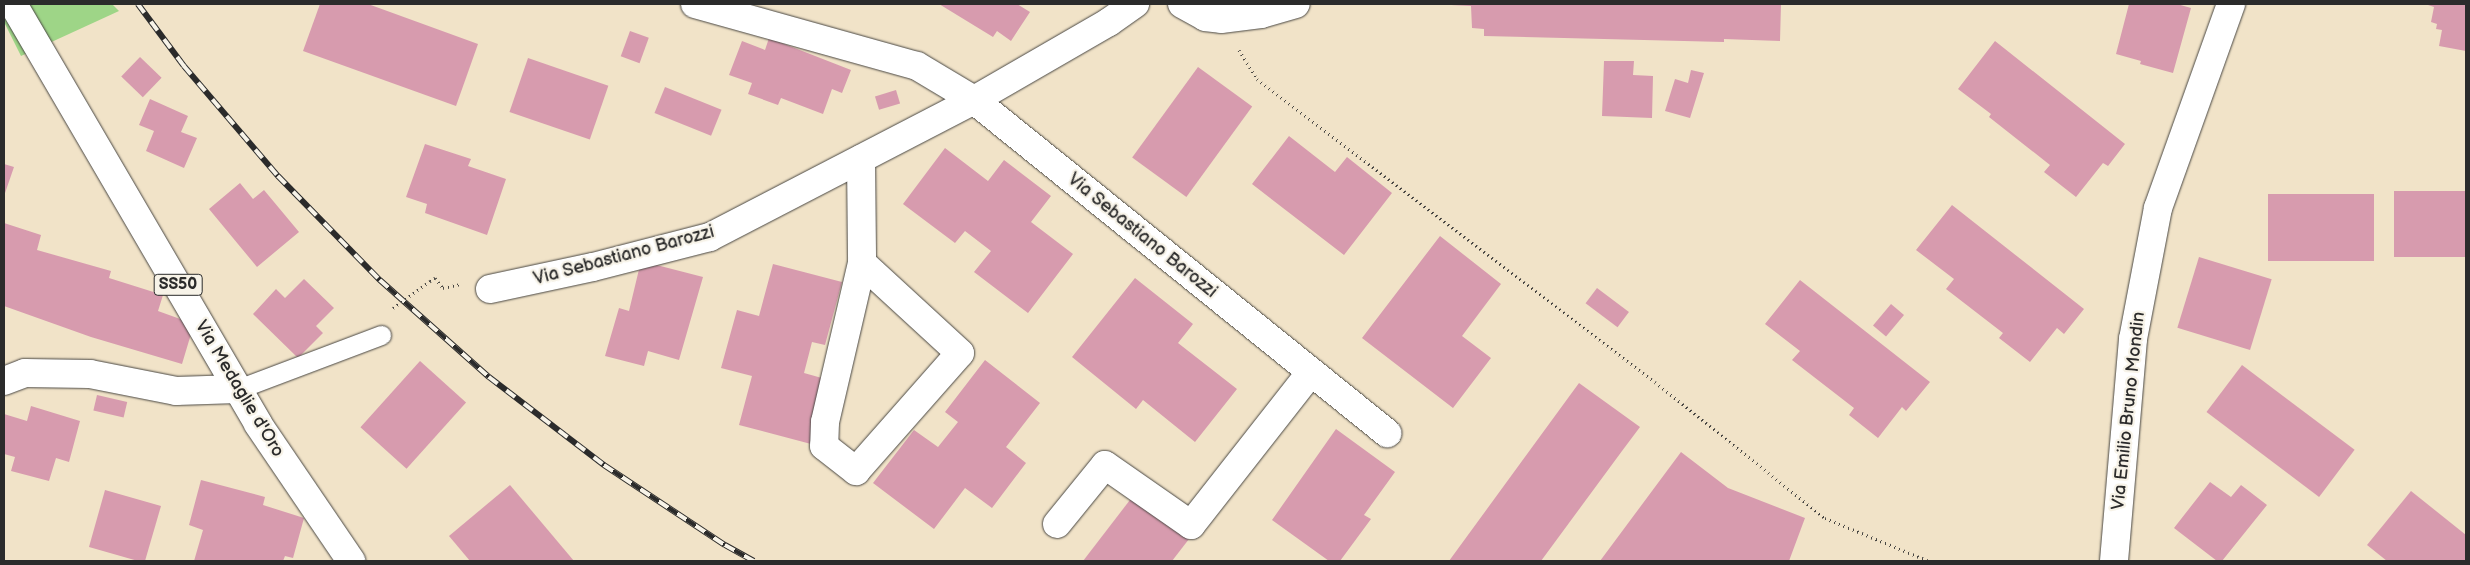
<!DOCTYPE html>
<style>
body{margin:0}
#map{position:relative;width:2470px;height:565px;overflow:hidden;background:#f1e3c8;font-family:"Balsamiq Sans",sans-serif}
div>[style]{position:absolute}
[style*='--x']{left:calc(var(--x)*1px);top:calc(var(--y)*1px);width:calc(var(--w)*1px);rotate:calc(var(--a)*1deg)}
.green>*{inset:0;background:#9ed587}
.building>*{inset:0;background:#d79bae;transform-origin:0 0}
.path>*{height:3px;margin-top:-1.5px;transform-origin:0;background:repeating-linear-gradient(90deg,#494743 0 1px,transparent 0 5px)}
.roads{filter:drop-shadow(0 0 1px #494743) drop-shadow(0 0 1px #494743)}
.lane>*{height:19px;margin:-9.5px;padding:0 9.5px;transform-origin:9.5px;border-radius:9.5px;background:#fff}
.street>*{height:28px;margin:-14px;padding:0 14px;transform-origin:14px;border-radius:14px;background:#fff}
.primary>*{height:28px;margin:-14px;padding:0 14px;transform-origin:14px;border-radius:14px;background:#fff}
.rail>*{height:5.5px;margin-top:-2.75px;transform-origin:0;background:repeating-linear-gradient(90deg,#f7f3e8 0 11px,#2b2b2b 0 22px);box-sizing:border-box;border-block:1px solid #2b2b2b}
.path-bridge>*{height:3px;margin-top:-1.5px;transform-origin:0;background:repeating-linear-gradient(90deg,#494743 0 1px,transparent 0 5px)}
span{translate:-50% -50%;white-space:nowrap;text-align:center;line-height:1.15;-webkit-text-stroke:4.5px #f7f3e8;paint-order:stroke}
.shield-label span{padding:1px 4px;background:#f7f3e8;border:1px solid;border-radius:4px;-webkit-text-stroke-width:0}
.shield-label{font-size:16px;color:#2b2b2b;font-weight:700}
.street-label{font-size:18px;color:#2b2b2b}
.frame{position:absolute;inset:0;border:5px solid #2b2b2b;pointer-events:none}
</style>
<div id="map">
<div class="green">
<i style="clip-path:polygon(4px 4px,112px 4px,119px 11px,21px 56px,4px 22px)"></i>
</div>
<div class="building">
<i style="clip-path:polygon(320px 4px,368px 4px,478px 44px,456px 106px,303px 51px)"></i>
<i style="clip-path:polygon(939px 4px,1017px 4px,1030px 12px,1011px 41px,997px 31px,993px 37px)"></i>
<i style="clip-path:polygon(1431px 4px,1781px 4px,1780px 41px,1724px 39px,1724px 42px,1484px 36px,1484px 29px,1472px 28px,1471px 6px)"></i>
<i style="clip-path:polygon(2129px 4px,2177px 4px,2191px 8px,2173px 73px,2140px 64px,2141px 61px,2116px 54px)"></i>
<i style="clip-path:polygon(2425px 4px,2466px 4px,2466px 51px,2439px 46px,2442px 30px,2436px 29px,2437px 24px,2431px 22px,2434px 7px)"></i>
<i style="left:630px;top:31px;width:20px;height:27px;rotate:20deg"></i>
<i style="clip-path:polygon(769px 38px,851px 70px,842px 93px,832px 89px,823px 114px,781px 98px,778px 105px,748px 94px,752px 83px,729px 75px,742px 41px,765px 50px)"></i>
<i style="clip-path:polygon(1995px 41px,2125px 144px,2108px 166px,2103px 163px,2076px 197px,2044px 172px,2050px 165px,1989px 117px,1991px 114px,1958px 89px)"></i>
<i style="left:140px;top:57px;width:30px;height:27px;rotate:44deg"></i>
<i style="left:528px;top:58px;width:85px;height:57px;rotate:19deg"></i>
<i style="clip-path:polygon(1604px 61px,1634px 61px,1633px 75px,1653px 76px,1652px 118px,1602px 116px)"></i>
<i style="left:1198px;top:67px;width:67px;height:112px;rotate:36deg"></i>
<i style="clip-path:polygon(1691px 70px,1704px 73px,1690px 118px,1665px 111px,1675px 79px,1688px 83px)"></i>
<i style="left:665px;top:87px;width:61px;height:28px;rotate:22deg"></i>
<i style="left:896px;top:90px;width:14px;height:22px;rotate:73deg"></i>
<i style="clip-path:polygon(150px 99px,188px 116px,181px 132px,197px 138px,184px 168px,146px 151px,154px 131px,139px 125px)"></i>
<i style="clip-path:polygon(1289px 136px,1335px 172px,1347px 157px,1392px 193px,1344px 255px,1252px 184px)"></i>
<i style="clip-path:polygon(425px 144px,471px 159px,468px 166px,506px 179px,487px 235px,425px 213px,427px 204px,406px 197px)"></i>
<i style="clip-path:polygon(945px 148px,988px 181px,1004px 160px,1051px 196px,1031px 222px,1073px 254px,1028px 313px,974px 272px,991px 251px,965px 231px,955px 243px,903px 204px)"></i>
<i style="clip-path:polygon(4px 164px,14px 167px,4px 196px)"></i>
<i style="clip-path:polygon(240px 183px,253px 199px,264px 190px,299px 232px,257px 267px,209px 209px)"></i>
<i style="left:2466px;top:191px;width:66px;height:72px;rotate:90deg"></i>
<i style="left:2268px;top:194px;width:106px;height:67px"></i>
<i style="clip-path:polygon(1952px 205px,2084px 309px,2064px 334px,2057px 328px,2030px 362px,1999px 338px,2003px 333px,1946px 289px,1954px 279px,1916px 250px)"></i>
<i style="clip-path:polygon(4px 223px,41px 235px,37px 250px,111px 271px,109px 278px,163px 295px,158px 311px,194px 324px,182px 364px,91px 337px,4px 306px)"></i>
<i style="clip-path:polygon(1440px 236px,1501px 284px,1462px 336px,1491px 358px,1453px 408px,1362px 338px)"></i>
<i style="left:2199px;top:257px;width:76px;height:74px;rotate:17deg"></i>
<i style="clip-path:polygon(641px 261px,703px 277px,679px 360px,648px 351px,644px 366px,605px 356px,619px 308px,629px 311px)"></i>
<i style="clip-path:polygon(773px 264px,842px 282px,825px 345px,812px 342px,804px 373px,829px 380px,811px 444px,739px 425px,752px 376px,721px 368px,737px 310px,759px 316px)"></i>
<i style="clip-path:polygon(1135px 278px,1193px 324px,1178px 343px,1237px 389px,1195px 442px,1143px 400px,1136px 409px,1072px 357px)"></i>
<i style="clip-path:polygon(304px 279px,334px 308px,316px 326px,323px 333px,298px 358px,253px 314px,276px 289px,285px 298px)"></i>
<i style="clip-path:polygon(1800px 280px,1930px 382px,1906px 411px,1902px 407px,1878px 438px,1849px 415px,1854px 408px,1792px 360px,1800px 351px,1765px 324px)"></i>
<i style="left:1597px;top:288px;width:40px;height:19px;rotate:37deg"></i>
<i style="left:1891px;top:304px;width:17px;height:28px;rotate:40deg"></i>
<i style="clip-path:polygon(985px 360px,1040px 403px,1006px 447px,1026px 463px,992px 508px,965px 488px,934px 529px,873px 483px,914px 430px,938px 447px,958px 422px,945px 412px)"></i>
<i style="left:420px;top:361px;width:62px;height:89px;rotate:42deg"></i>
<i style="left:2242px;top:365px;width:141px;height:59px;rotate:37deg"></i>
<i style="clip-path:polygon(1579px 383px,1640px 427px,1622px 451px,1541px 561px,1449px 561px)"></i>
<i style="left:97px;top:395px;width:31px;height:16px;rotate:13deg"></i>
<i style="clip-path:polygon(31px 406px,80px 421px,69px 462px,56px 458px,49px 481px,11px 471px,15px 457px,4px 454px,4px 414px,27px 421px)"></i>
<i style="clip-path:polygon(1336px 429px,1395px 472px,1364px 515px,1371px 519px,1340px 561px,1329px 561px,1272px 520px)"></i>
<i style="clip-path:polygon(1681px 452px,1728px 488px,1805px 518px,1789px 561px,1600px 561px)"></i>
<i style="clip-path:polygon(201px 480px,265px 497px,263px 505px,304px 518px,293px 558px,285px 556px,283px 561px,194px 561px,203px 530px,189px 525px)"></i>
<i style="clip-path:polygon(2210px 482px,2231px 497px,2241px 485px,2267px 505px,2222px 561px,2217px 561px,2174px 528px)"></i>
<i style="clip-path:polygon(510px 485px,574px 561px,470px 561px,449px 536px)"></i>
<i style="clip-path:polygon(105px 490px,161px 506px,145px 561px,138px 561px,89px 547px)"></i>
<i style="clip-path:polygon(2411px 491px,2466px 535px,2466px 561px,2387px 561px,2367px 545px)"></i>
<i style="clip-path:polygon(1133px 496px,1189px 539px,1172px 561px,1083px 561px)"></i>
</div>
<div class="path">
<i style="--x:1239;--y:50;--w:34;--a:58"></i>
<i style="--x:1257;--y:79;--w:500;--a:37.28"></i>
<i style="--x:1655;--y:382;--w:218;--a:38.7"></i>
<i style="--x:1825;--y:518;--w:113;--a:22.5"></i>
<i style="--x:430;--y:281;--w:6;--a:-31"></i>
<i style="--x:435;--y:278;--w:13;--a:51"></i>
<i style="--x:443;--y:288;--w:17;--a:-13"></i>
</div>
<div class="roads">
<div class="lane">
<i style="--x:238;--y:389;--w:153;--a:-20.7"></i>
</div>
<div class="street">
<i style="--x:695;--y:4;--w:230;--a:15.6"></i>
<i style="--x:917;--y:66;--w:66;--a:30.8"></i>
<i style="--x:974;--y:100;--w:531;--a:38.88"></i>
<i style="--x:1182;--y:4;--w:26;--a:29"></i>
<i style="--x:1205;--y:17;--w:16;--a:7"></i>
<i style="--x:1221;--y:19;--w:40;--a:-7.1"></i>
<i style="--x:1261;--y:14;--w:36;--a:-16"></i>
<i style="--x:861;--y:159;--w:104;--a:89.4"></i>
<i style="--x:862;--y:263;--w:163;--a:103.1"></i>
<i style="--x:825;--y:422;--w:24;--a:92"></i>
<i style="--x:824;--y:446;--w:41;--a:38"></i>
<i style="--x:856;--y:471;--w:157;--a:-48.6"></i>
<i style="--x:960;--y:353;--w:133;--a:-137.4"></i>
<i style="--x:490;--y:289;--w:105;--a:-12.1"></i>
<i style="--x:593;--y:267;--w:121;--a:-14.4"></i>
<i style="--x:710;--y:237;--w:297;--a:-27.4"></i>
<i style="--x:974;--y:100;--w:156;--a:-30"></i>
<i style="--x:1109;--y:22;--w:32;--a:-35"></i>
<i style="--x:4;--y:381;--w:22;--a:-21"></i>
<i style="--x:25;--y:373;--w:65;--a:0.9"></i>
<i style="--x:90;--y:374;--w:88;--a:11.2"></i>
<i style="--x:176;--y:391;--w:62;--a:-1.8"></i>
<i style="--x:1057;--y:524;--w:76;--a:-50.9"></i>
<i style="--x:1105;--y:465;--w:105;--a:34.9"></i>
<i style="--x:1191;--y:525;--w:194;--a:-51.9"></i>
<i style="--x:2114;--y:561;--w:223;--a:-85.1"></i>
<i style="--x:2133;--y:339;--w:133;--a:-79.2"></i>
<i style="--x:2158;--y:208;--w:217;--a:-70.3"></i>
</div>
<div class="primary">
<i style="--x:13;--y:4;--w:486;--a:59.7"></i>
<i style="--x:258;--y:424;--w:166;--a:55.8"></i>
</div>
</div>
<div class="rail">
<i style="--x:138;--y:4;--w:77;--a:53.4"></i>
<i style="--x:184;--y:66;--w:145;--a:49.5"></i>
<i style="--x:278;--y:176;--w:146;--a:45.6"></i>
<i style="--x:380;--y:280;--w:146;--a:41.7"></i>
<i style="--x:489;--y:377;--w:145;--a:37.4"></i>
<i style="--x:604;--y:465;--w:145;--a:33.5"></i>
<i style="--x:725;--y:545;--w:33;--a:29"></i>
</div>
<div class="path-bridge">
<i style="--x:393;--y:308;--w:46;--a:-36.1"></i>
</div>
<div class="shield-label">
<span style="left:178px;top:285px">SS50</span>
</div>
<div class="street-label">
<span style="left:1142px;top:236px;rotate:39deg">Via Sebastiano Barozzi</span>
<span style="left:624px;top:256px;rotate:-15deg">Via Sebastiano Barozzi</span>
<span style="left:239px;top:389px;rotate:59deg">Via Medaglie d'Oro</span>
<span style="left:2129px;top:411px;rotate:-84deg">Via Emilio Bruno Mondin</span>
</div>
<div class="frame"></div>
</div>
